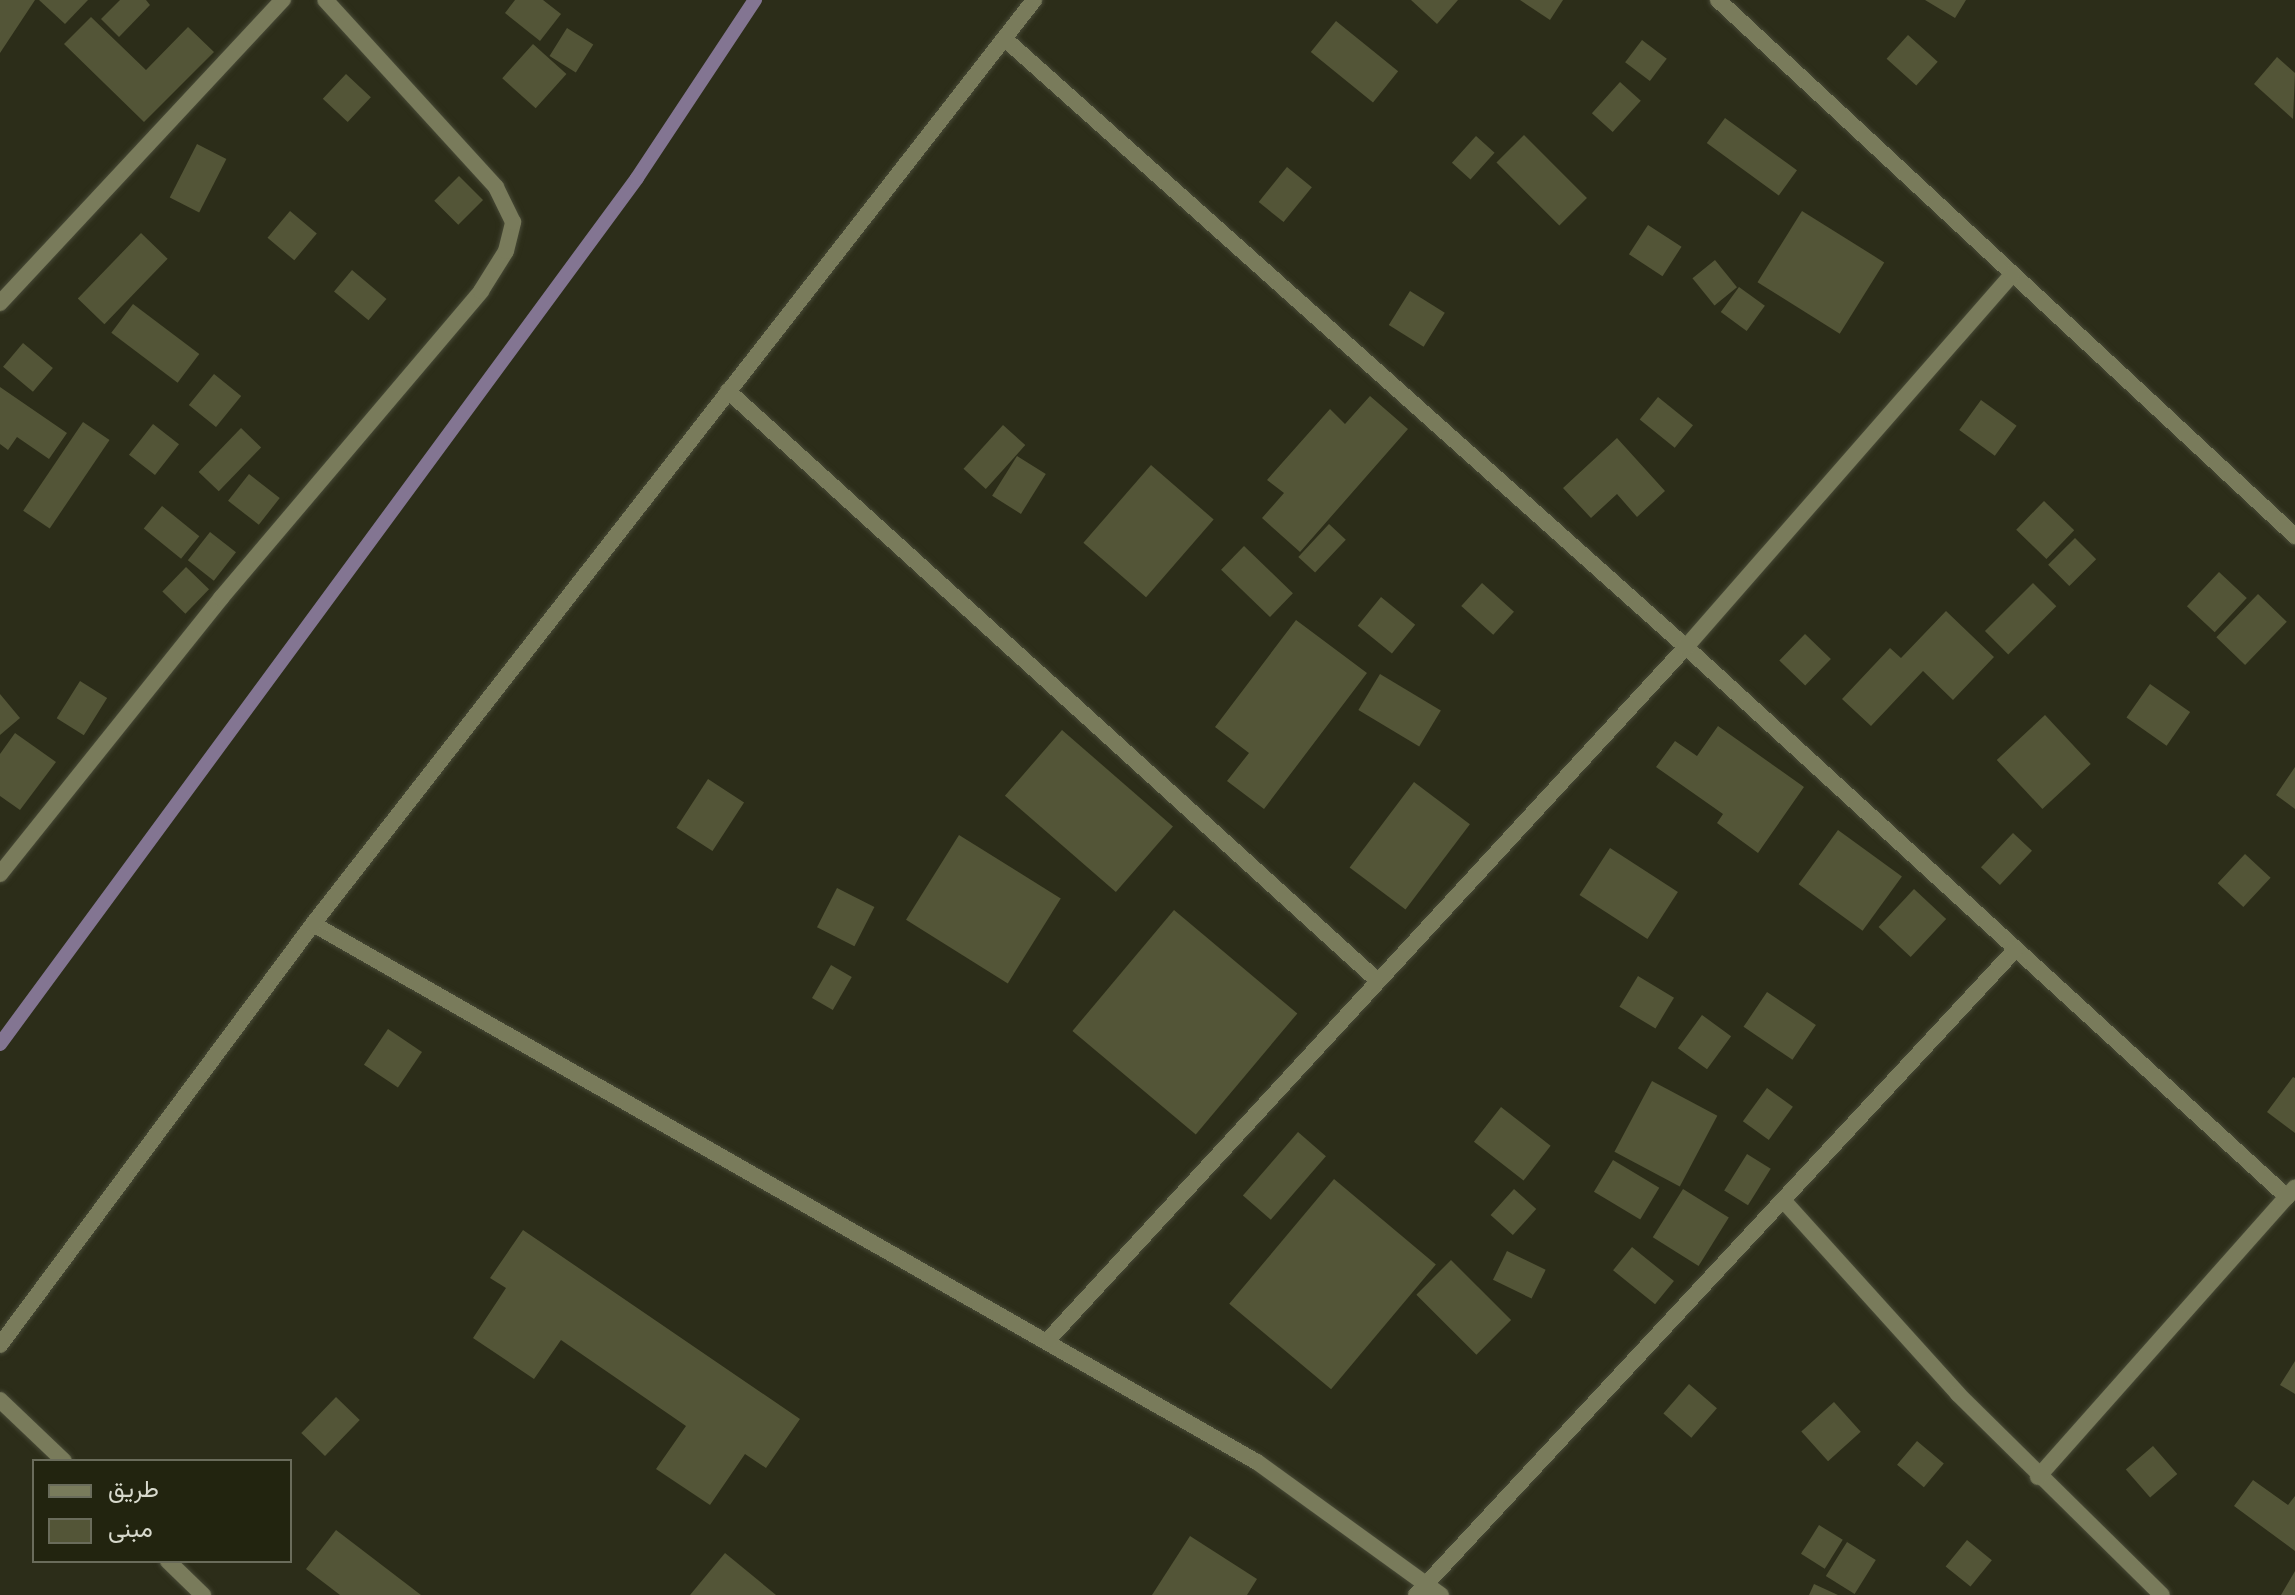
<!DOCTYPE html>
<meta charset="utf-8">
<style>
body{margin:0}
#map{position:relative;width:2295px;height:1595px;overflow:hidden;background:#2c2d19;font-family:"Source Sans 3",Vazirmatn,sans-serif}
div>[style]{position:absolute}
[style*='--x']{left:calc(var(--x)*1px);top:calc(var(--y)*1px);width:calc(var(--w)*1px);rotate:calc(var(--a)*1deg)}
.stream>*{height:14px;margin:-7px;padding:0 7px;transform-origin:7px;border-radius:7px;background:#837592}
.building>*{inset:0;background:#535537;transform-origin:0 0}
.roads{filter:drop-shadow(0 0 2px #474936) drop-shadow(0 0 2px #474936)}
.street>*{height:16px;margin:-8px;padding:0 8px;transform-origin:8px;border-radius:8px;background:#797b5b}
span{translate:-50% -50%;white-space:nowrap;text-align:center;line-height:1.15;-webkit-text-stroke:6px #22240f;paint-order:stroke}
.legend{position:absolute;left:32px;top:1459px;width:260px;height:104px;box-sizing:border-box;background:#22240f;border:2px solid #6a6c5b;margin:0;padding:10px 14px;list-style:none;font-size:24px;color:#d7d9cc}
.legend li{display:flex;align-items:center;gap:16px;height:40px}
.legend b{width:40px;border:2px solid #6a6c5b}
</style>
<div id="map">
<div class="stream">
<i style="--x:0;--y:1044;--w:1075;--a:-53.66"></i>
<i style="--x:637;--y:178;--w:214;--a:-56.5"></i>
</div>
<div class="building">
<i style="clip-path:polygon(0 0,35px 0,0 53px)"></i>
<i style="clip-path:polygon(39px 0,88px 0,65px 24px)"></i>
<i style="clip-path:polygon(120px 0,146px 0,150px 5px,119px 37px,101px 19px)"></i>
<i style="clip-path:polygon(515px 0,543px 0,561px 14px,540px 41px,505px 13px)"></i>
<i style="clip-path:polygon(1411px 0,1458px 0,1437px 24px)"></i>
<i style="clip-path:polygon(1520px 0,1563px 0,1550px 20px)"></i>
<i style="clip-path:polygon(1925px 0,1966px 0,1955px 18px)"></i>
<i style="clip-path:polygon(91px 17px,146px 70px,188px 27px,214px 52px,144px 122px,64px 44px)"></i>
<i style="left:1336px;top:21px;width:80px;height:40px;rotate:39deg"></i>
<i style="left:567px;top:28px;width:31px;height:33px;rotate:32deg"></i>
<i style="left:1908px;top:35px;width:40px;height:32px;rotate:42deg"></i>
<i style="left:1642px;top:40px;width:31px;height:28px;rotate:37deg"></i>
<i style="left:533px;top:44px;width:45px;height:46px;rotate:42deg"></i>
<i style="clip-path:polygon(2277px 57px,2295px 73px,2293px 119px,2254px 84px)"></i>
<i style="left:346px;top:74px;width:34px;height:34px;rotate:43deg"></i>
<i style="left:1620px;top:82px;width:28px;height:42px;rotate:42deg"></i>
<i style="left:1725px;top:118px;width:89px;height:31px;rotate:36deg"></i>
<i style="left:1524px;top:135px;width:89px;height:39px;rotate:45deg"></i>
<i style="left:1476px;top:136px;width:25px;height:36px;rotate:42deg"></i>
<i style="left:197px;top:144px;width:33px;height:60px;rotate:27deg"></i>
<i style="left:1287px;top:167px;width:32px;height:45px;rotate:39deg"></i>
<i style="left:459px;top:176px;width:34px;height:35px;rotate:45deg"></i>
<i style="left:290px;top:211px;width:35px;height:35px;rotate:40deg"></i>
<i style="left:1802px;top:211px;width:97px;height:84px;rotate:32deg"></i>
<i style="left:1648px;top:225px;width:40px;height:35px;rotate:33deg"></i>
<i style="left:141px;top:233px;width:37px;height:91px;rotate:44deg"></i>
<i style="left:1715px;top:260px;width:35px;height:29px;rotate:51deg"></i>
<i style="left:352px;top:270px;width:45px;height:28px;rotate:40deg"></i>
<i style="left:1739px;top:287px;width:32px;height:31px;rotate:36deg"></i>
<i style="left:1410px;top:291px;width:41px;height:40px;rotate:32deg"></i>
<i style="left:133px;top:304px;width:83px;height:36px;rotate:37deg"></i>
<i style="left:23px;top:343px;width:39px;height:31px;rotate:40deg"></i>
<i style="left:214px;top:374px;width:35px;height:40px;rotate:39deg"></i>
<i style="clip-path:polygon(0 387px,67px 433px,49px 459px,17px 437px,8px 450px,0 444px)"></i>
<i style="clip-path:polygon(1370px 396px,1408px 429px,1300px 552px,1262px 518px,1284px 493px,1267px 480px,1330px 409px,1345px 424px)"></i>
<i style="left:1658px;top:397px;width:45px;height:29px;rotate:39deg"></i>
<i style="left:1981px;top:400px;width:44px;height:37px;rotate:36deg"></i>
<i style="left:83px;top:422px;width:32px;height:107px;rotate:34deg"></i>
<i style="left:153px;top:424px;width:33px;height:39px;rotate:38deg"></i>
<i style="left:1003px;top:425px;width:30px;height:59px;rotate:42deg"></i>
<i style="left:241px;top:428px;width:28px;height:61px;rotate:44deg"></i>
<i style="clip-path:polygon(1617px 438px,1665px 491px,1637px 517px,1617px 494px,1591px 518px,1563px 488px)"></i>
<i style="left:1017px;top:456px;width:34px;height:47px;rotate:32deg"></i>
<i style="left:1151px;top:465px;width:83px;height:103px;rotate:41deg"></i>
<i style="left:249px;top:474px;width:39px;height:34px;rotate:38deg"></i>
<i style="left:2044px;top:501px;width:42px;height:40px;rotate:44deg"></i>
<i style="left:162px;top:506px;width:48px;height:29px;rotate:39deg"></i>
<i style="left:1329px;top:524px;width:23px;height:45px;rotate:43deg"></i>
<i style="left:210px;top:532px;width:33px;height:36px;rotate:38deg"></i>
<i style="left:2075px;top:538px;width:30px;height:38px;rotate:45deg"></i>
<i style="left:1244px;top:546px;width:68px;height:33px;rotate:44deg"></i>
<i style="left:186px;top:567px;width:32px;height:34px;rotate:44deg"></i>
<i style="left:2219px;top:572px;width:38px;height:47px;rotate:43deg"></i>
<i style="left:1482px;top:583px;width:43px;height:31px;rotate:42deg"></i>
<i style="left:2033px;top:583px;width:33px;height:68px;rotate:45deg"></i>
<i style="left:2258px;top:594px;width:40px;height:60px;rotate:44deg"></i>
<i style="left:1381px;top:597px;width:44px;height:37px;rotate:39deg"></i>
<i style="clip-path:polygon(1946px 611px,1994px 657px,1953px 700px,1923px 671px,1871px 726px,1842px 699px,1890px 648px,1901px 658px)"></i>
<i style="clip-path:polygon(1296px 620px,1367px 673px,1264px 809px,1227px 781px,1249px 753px,1215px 727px)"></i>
<i style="left:1805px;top:634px;width:36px;height:37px;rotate:44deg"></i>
<i style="left:1380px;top:674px;width:71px;height:42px;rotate:31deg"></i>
<i style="left:80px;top:681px;width:32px;height:44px;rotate:32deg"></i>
<i style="left:2150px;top:684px;width:49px;height:41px;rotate:35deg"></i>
<i style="clip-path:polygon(0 694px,20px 718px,0 735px)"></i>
<i style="left:2045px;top:715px;width:67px;height:66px;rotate:47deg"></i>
<i style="clip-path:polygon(1718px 726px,1804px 787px,1758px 853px,1717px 823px,1723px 814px,1656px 767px,1675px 741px,1697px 756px)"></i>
<i style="left:1062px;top:730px;width:147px;height:87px;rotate:41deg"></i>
<i style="clip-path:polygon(15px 733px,56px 762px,20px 810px,0 796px,0 754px)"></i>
<i style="clip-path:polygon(2295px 767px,2295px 809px,2276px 795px)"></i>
<i style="left:708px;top:779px;width:43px;height:58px;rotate:33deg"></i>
<i style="left:1414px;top:782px;width:70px;height:107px;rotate:37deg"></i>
<i style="left:1838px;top:830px;width:79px;height:67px;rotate:36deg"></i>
<i style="left:2013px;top:833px;width:26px;height:47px;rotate:43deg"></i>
<i style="left:959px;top:835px;width:120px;height:100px;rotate:32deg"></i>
<i style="left:1610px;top:848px;width:81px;height:56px;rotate:33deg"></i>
<i style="left:2245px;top:854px;width:35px;height:40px;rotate:43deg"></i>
<i style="left:837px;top:888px;width:42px;height:44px;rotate:27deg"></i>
<i style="left:1914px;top:889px;width:44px;height:52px;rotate:43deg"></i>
<i style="left:1174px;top:910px;width:161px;height:158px;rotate:40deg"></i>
<i style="left:831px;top:965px;width:24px;height:38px;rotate:30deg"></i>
<i style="left:1638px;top:976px;width:42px;height:36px;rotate:31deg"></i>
<i style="left:1767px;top:992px;width:59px;height:42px;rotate:34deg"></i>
<i style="left:1702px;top:1015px;width:36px;height:41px;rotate:36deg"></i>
<i style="left:388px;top:1029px;width:41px;height:43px;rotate:34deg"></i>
<i style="clip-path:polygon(2293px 1077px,2295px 1078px,2295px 1133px,2267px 1112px)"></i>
<i style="left:1652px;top:1081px;width:74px;height:80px;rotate:28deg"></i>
<i style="left:1767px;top:1088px;width:32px;height:41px;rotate:36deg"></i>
<i style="left:1501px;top:1107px;width:63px;height:44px;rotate:38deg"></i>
<i style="left:1298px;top:1132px;width:37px;height:84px;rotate:41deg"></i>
<i style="left:1747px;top:1154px;width:28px;height:43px;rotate:32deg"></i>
<i style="left:1613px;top:1160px;width:54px;height:37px;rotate:31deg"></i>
<i style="left:1334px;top:1179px;width:133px;height:163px;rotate:40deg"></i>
<i style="left:1514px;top:1189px;width:30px;height:35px;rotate:42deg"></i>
<i style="left:1683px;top:1189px;width:54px;height:57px;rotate:32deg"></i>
<i style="clip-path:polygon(523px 1230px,800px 1419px,766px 1468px,745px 1454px,710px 1505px,656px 1469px,686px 1426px,561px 1340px,534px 1379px,473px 1338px,506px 1288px,490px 1278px)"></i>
<i style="left:1632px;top:1247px;width:54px;height:30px;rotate:39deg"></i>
<i style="left:1507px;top:1251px;width:43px;height:32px;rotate:26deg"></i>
<i style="left:1451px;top:1260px;width:85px;height:49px;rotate:45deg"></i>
<i style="clip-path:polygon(2295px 1361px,2295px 1394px,2280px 1385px)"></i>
<i style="left:1689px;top:1384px;width:37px;height:39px;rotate:41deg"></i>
<i style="left:336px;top:1397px;width:33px;height:50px;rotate:44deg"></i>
<i style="left:1834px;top:1402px;width:40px;height:44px;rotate:48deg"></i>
<i style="left:1917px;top:1441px;width:35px;height:31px;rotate:40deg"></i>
<i style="left:2153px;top:1446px;width:37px;height:36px;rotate:49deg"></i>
<i style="clip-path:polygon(2253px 1480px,2288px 1505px,2295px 1496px,2295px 1551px,2234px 1506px)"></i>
<i style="left:1819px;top:1525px;width:28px;height:34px;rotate:32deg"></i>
<i style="clip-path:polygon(336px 1530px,421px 1595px,340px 1595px,306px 1569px)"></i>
<i style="clip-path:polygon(1190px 1536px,1257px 1579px,1247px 1595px,1152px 1595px)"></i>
<i style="left:1967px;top:1540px;width:32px;height:34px;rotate:39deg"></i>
<i style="left:1847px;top:1542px;width:34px;height:40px;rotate:32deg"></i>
<i style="clip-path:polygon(725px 1553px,776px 1595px,690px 1595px)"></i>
<i style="clip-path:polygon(2295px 1571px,2295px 1595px,2281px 1595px)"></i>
<i style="clip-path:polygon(1814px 1584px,1838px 1595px,1809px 1595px)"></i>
</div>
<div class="roads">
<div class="street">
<i style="--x:1718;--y:0;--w:788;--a:42.89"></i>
<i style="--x:1005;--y:39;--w:913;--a:41.76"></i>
<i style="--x:1686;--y:647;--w:815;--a:42.46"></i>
<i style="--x:0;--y:303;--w:415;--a:-47"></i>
<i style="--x:728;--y:391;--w:878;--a:42.23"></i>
<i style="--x:0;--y:874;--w:354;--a:-51.3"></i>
<i style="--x:221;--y:598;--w:402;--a:-49.7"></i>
<i style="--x:481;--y:291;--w:47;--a:-58"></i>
<i style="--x:506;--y:251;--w:30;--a:-76"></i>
<i style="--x:513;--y:222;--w:39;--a:-116"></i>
<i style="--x:496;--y:187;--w:253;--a:-132.4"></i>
<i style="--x:313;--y:924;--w:1087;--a:29.68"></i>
<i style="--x:1257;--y:1462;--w:227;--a:35.9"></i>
<i style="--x:1783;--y:1200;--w:261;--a:47.9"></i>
<i style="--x:1958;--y:1394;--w:286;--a:44.6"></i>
<i style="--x:1049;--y:1339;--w:941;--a:-47.37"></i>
<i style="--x:1686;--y:647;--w:495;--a:-48.8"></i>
<i style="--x:0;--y:1345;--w:525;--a:-53.37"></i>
<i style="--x:313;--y:924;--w:1172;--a:-52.03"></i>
<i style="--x:0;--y:1400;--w:88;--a:43.6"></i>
<i style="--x:2038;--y:1477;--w:387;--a:-48.4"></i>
<i style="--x:168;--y:1561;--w:49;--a:44.2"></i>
<i style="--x:1416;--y:1595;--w:880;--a:-47.12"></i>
</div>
</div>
<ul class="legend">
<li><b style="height:10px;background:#797b5b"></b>طريق</li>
<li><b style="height:22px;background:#535537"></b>مبنى</li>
</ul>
</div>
